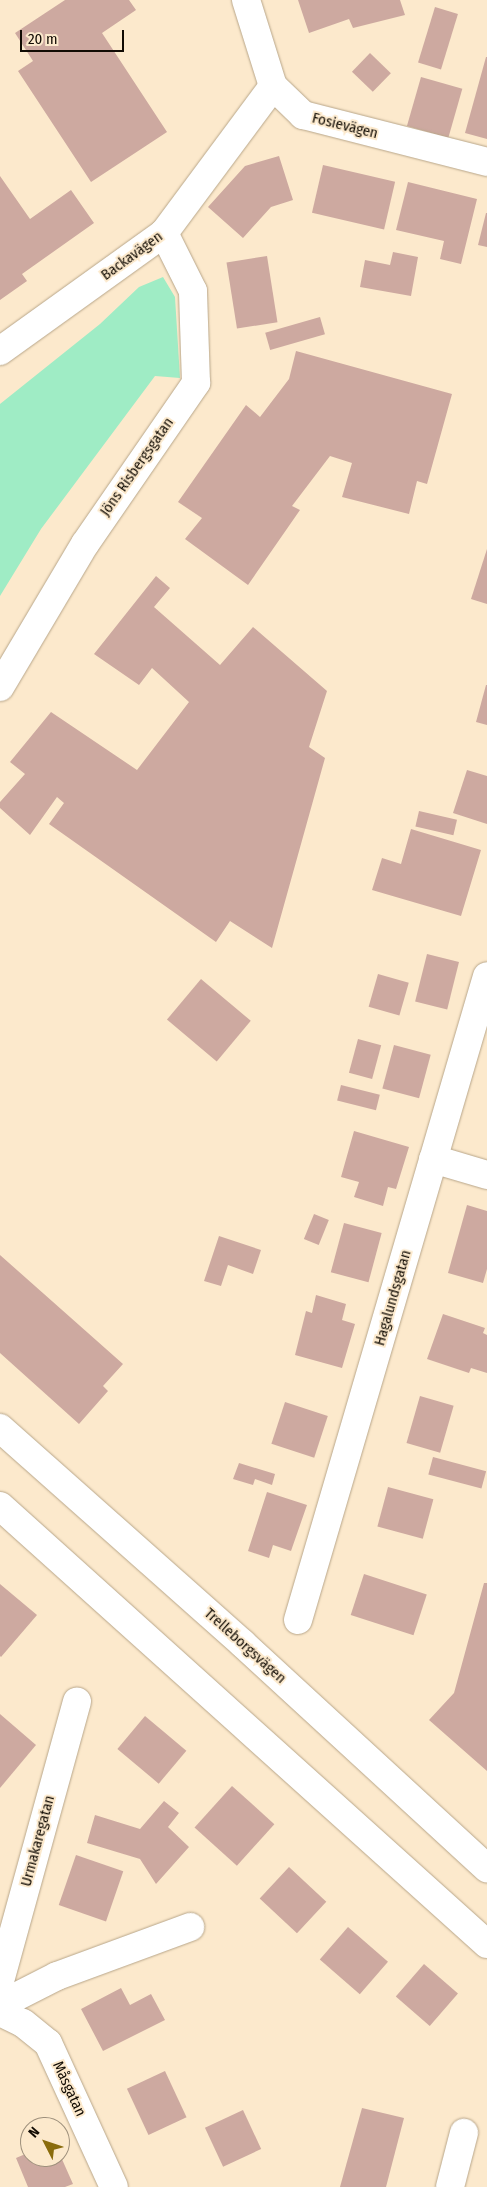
<!DOCTYPE html>
<meta charset="utf-8">
<style>
body{margin:0}
#map{position:relative;width:487px;height:2187px;overflow:hidden;background:#fce9cc;font-family:"Fira Sans Condensed",sans-serif}
div>[style]{position:absolute}
[style*='--x']{left:calc(var(--x)*1px);top:calc(var(--y)*1px);width:calc(var(--w)*1px);rotate:calc(var(--a)*1deg)}
.green>*{inset:0;background:#9fecc5}
.building>*{inset:0;background:#cda9a0;transform-origin:0 0}
.roads{filter:drop-shadow(0 0 1px #b8a68a) drop-shadow(0 0 1px #b8a68a)}
.minor>*{height:28px;margin:-14px;padding:0 14px;transform-origin:14px;border-radius:14px;background:#fff}
.highway>*{height:28px;margin:-14px;padding:0 14px;transform-origin:14px;border-radius:14px;background:#fff}
span{translate:-50% -50%;white-space:nowrap;text-align:center;line-height:1.15;-webkit-text-stroke:4px #fce9cc;paint-order:stroke}
.street-label{font-size:15px;color:#110b03}
.north{position:absolute;left:20px;top:2117px;width:50px;height:50px;box-sizing:border-box;background:#fce9cc;border:1px solid #9e907c;border-radius:50%;rotate:311deg;font-size:14px;font-weight:700;line-height:20px;text-align:center;color:#110b03}
.north::after{content:'';display:block;margin:auto;width:18px;height:22px;background:#8a6c0c;clip-path:polygon(50% 0,100% 100%,50% 72%,0 100%)}
.scale{position:absolute;left:20px;top:30px;width:104px;height:22px;box-sizing:border-box;border:2px solid #110b03;border-top:0;padding-left:6px;font-size:15px;line-height:18px;white-space:nowrap;color:#110b03;-webkit-text-stroke:4px #fce9cc;paint-order:stroke}
</style>
<div id="map">
<div class="green">
<i style="clip-path:polygon(163px 277px,175px 297px,180px 378px,155px 376px,41px 529px,0 596px,0 404px,100px 324px,139px 287px)"></i>
</div>
<div class="building">
<i style="clip-path:polygon(65px 0,129px 0,136px 10px,102px 33px,167px 132px,91px 182px,18px 71px,33px 61px,15px 33px)"></i>
<i style="clip-path:polygon(298px 0,400px 0,405px 15px,353px 28px,349px 19px,309px 33px)"></i>
<i style="left:435px;top:7px;width:24px;height:58px;rotate:17deg"></i>
<i style="left:370px;top:53px;width:29px;height:26px;rotate:44deg"></i>
<i style="clip-path:polygon(486px 57px,487px 57px,487px 139px,465px 133px)"></i>
<i style="left:421px;top:77px;width:43px;height:51px;rotate:16deg"></i>
<i style="clip-path:polygon(279px 156px,293px 200px,271px 207px,243px 238px,208px 207px,245px 166px)"></i>
<i style="left:323px;top:165px;width:74px;height:49px;rotate:13deg"></i>
<i style="clip-path:polygon(0 176px,30px 219px,71px 190px,94px 223px,22px 274px,27px 281px,0 300px)"></i>
<i style="clip-path:polygon(408px 182px,477px 199px,461px 264px,440px 259px,444px 241px,396px 230px)"></i>
<i style="clip-path:polygon(486px 213px,487px 213px,487px 247px,478px 245px)"></i>
<i style="clip-path:polygon(393px 252px,418px 257px,411px 296px,360px 287px,365px 260px,390px 265px)"></i>
<i style="left:267px;top:256px;width:67px;height:41px;rotate:81deg"></i>
<i style="left:320px;top:317px;width:18px;height:57px;rotate:74deg"></i>
<i style="clip-path:polygon(296px 351px,452px 394px,427px 484px,417px 481px,409px 514px,342px 497px,352px 463px,330px 456px,292px 506px,300px 510px,248px 585px,185px 539px,202px 518px,178px 502px,246px 405px,260px 417px,289px 379px)"></i>
<i style="clip-path:polygon(487px 549px,487px 604px,471px 599px)"></i>
<i style="clip-path:polygon(156px 576px,170px 588px,154px 607px,220px 665px,253px 627px,327px 691px,309px 747px,325px 758px,272px 948px,230px 921px,216px 942px,49px 824px,64px 803px,57px 797px,30px 835px,0 808px,0 802px,25px 774px,10px 762px,51px 712px,137px 770px,189px 702px,152px 668px,139px 685px,94px 654px)"></i>
<i style="clip-path:polygon(486px 685px,487px 685px,487px 725px,476px 722px)"></i>
<i style="clip-path:polygon(467px 770px,487px 776px,487px 824px,453px 813px)"></i>
<i style="left:419px;top:811px;width:39px;height:16px;rotate:13deg"></i>
<i style="clip-path:polygon(411px 829px,481px 850px,461px 916px,372px 890px,382px 858px,401px 864px)"></i>
<i style="left:427px;top:954px;width:33px;height:49px;rotate:14deg"></i>
<i style="left:378px;top:974px;width:32px;height:34px;rotate:16deg"></i>
<i style="left:201px;top:979px;width:65px;height:53px;rotate:40deg"></i>
<i style="left:358px;top:1039px;width:24px;height:35px;rotate:15deg"></i>
<i style="left:394px;top:1045px;width:38px;height:45px;rotate:15deg"></i>
<i style="left:341px;top:1085px;width:40px;height:16px;rotate:14deg"></i>
<i style="clip-path:polygon(354px 1131px,409px 1147px,396px 1189px,388px 1187px,383px 1206px,354px 1197px,359px 1182px,341px 1177px)"></i>
<i style="clip-path:polygon(467px 1205px,487px 1211px,487px 1269px,483px 1283px,448px 1273px)"></i>
<i style="left:314px;top:1214px;width:16px;height:27px;rotate:22deg"></i>
<i style="left:344px;top:1223px;width:39px;height:51px;rotate:15deg"></i>
<i style="clip-path:polygon(219px 1236px,261px 1250px,253px 1274px,228px 1265px,221px 1286px,204px 1281px)"></i>
<i style="clip-path:polygon(0 1255px,123px 1364px,103px 1386px,108px 1391px,79px 1424px,0 1353px)"></i>
<i style="clip-path:polygon(316px 1295px,346px 1304px,342px 1320px,355px 1324px,342px 1368px,295px 1355px,306px 1311px,312px 1313px)"></i>
<i style="clip-path:polygon(443px 1314px,485px 1328px,483px 1333px,487px 1335px,487px 1373px,471px 1368px,469px 1373px,427px 1359px)"></i>
<i style="left:420px;top:1396px;width:35px;height:49px;rotate:16deg"></i>
<i style="left:285px;top:1402px;width:45px;height:44px;rotate:18deg"></i>
<i style="left:433px;top:1457px;width:55px;height:18px;rotate:15deg"></i>
<i style="clip-path:polygon(239px 1463px,275px 1474px,272px 1485px,255px 1479px,253px 1485px,233px 1479px)"></i>
<i style="left:388px;top:1487px;width:47px;height:41px;rotate:15deg"></i>
<i style="clip-path:polygon(267px 1492px,307px 1505px,291px 1551px,273px 1545px,269px 1558px,248px 1551px)"></i>
<i style="left:364px;top:1574px;width:66px;height:43px;rotate:18deg"></i>
<i style="clip-path:polygon(484px 1583px,487px 1583px,487px 1771px,429px 1720px,454px 1693px)"></i>
<i style="clip-path:polygon(0 1584px,37px 1615px,1px 1657px,0 1656px)"></i>
<i style="clip-path:polygon(0 1714px,36px 1745px,0 1788px)"></i>
<i style="left:145px;top:1716px;width:54px;height:43px;rotate:40deg"></i>
<i style="left:232px;top:1786px;width:57px;height:56px;rotate:42deg"></i>
<i style="clip-path:polygon(164px 1801px,179px 1813px,168px 1827px,189px 1847px,156px 1884px,140px 1859px,87px 1843px,95px 1815px,140px 1829px)"></i>
<i style="left:76px;top:1855px;width:50px;height:53px;rotate:19deg"></i>
<i style="left:289px;top:1867px;width:51px;height:43px;rotate:43deg"></i>
<i style="left:348px;top:1927px;width:53px;height:43px;rotate:41deg"></i>
<i style="left:424px;top:1964px;width:45px;height:43px;rotate:41deg"></i>
<i style="clip-path:polygon(121px 1988px,130px 2005px,151px 1994px,165px 2020px,103px 2051px,81px 2009px)"></i>
<i style="left:165px;top:2071px;width:51px;height:42px;rotate:65deg"></i>
<i style="clip-path:polygon(362px 2108px,404px 2118px,386px 2187px,340px 2187px)"></i>
<i style="left:243px;top:2110px;width:43px;height:42px;rotate:65deg"></i>
<i style="clip-path:polygon(30px 2152px,30px 2157px,61px 2157px,73px 2184px,65px 2187px,28px 2187px,16px 2158px)"></i>
</div>
<div class="roads">
<div class="minor">
<i style="--x:246;--y:0;--w:90;--a:72.6"></i>
<i style="--x:273;--y:86;--w:42;--a:44"></i>
<i style="--x:303;--y:115;--w:190;--a:14.3"></i>
<i style="--x:0;--y:351;--w:202;--a:-35.7"></i>
<i style="--x:164;--y:233;--w:183;--a:-53.4"></i>
<i style="--x:0;--y:687;--w:166;--a:-59.3"></i>
<i style="--x:85;--y:544;--w:196;--a:-55.4"></i>
<i style="--x:196;--y:383;--w:92;--a:-91.9"></i>
<i style="--x:193;--y:291;--w:65;--a:-116.6"></i>
<i style="--x:433;--y:1159;--w:56;--a:16.5"></i>
<i style="--x:298;--y:1620;--w:671;--a:-73.64"></i>
<i style="--x:0;--y:1981;--w:290;--a:-74.6"></i>
<i style="--x:0;--y:2005;--w:64;--a:-27"></i>
<i style="--x:57;--y:1976;--w:142;--a:-20.2"></i>
<i style="--x:0;--y:2012;--w:25;--a:26"></i>
<i style="--x:23;--y:2023;--w:32;--a:39"></i>
<i style="--x:48;--y:2043;--w:158;--a:65.4"></i>
<i style="--x:450;--y:2187;--w:56;--a:-75.5"></i>
</div>
<div class="highway">
<i style="--x:0;--y:1428;--w:324;--a:41.6"></i>
<i style="--x:242;--y:1643;--w:333;--a:42.6"></i>
<i style="--x:0;--y:1506;--w:655;--a:41.97"></i>
</div>
</div>
<div class="street-label">
<span style="left:345px;top:126px;rotate:14deg">Fosievägen</span>
<span style="left:132px;top:256px;rotate:-36deg">Backavägen</span>
<span style="left:137px;top:467px;rotate:-55deg">Jöns Risbergsgatan</span>
<span style="left:393px;top:1298px;rotate:-74deg">Hagalundsgatan</span>
<span style="left:245px;top:1646px;rotate:42deg">Trelleborgsvägen</span>
<span style="left:38px;top:1841px;rotate:-75deg">Urmakaregatan</span>
<span style="left:69px;top:2089px;rotate:65deg">Måsgatan</span>
</div>
<div class="north">N</div>
<div class="scale">20 m</div>
</div>
